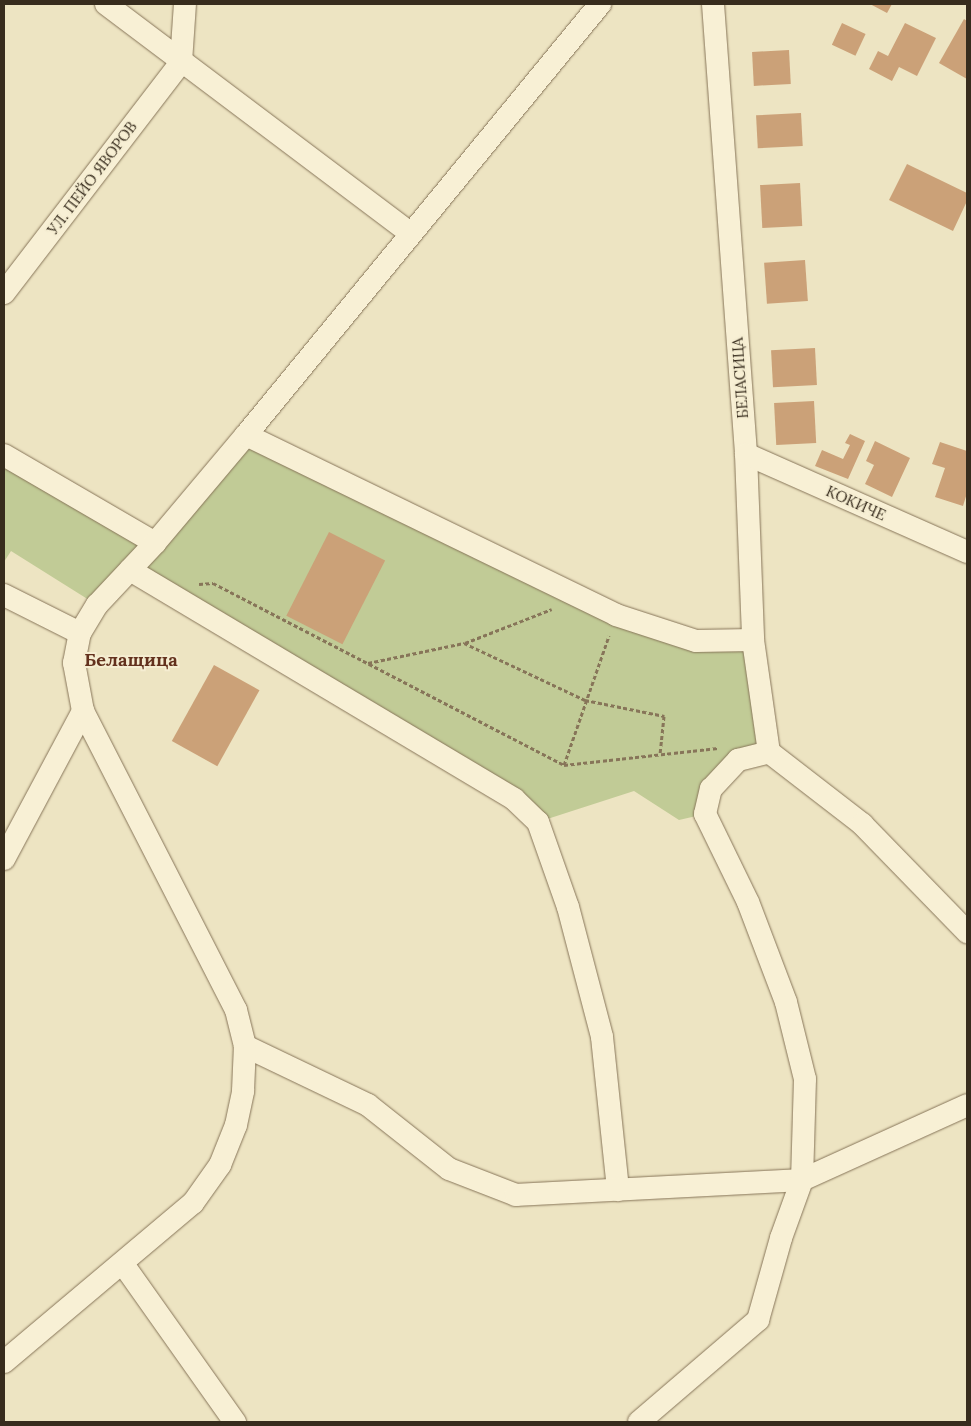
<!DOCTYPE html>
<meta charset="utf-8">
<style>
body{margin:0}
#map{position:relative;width:971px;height:1426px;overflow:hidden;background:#ede4c2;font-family:Lora,serif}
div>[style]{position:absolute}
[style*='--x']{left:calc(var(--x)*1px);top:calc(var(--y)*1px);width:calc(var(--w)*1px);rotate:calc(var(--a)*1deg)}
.green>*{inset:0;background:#c1cb96}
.building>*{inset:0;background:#cba178;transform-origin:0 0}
.path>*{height:3px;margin-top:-1.5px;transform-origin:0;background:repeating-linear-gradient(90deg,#877559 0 4px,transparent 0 6.5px)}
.roads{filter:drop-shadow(0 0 1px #877559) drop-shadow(0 0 1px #877559)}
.minor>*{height:22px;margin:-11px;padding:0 11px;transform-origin:11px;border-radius:11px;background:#f8f0d5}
span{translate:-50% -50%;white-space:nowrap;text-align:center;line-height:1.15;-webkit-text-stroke:4px #f5edd1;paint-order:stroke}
.street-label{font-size:15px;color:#372c1d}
.quarter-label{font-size:18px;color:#63311d;font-weight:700}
.frame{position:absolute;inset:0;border:5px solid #372c1d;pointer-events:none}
</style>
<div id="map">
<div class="green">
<i style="clip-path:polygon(246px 435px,616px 615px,753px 640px,769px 752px,738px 760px,705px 814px,679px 820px,634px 791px,538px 822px,130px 570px,97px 605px,11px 551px,4px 562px,4px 455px,155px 543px)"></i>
</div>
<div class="building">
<i style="clip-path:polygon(870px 4px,892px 4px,887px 13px)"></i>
<i style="clip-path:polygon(964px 19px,967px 21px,967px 79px,939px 63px)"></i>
<i style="left:842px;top:23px;width:26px;height:24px;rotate:25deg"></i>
<i style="clip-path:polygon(905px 23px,936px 38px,917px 76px,899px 67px,892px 81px,869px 69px,878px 51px,888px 56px)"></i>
<i style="left:789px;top:50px;width:34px;height:37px;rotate:87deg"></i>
<i style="left:801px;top:113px;width:33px;height:45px;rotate:87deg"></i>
<i style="clip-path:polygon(907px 164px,967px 193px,967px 201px,953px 231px,889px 200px)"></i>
<i style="left:800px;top:183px;width:43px;height:40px;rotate:87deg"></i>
<i style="left:805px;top:260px;width:41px;height:41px;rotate:86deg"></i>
<i style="left:815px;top:348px;width:37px;height:44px;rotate:87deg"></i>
<i style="left:814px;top:401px;width:42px;height:40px;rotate:87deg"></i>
<i style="clip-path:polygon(850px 434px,865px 441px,848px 479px,815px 466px,822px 450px,843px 459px,850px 445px,845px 443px)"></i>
<i style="clip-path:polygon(875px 441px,910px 458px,892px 497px,865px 484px,874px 465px,866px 461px)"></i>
<i style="clip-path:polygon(940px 442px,967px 451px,967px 493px,963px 506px,935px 497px,945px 468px,932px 464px)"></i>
<i style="left:329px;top:532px;width:63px;height:94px;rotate:27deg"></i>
<i style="left:214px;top:665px;width:52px;height:87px;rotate:29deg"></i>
</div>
<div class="path">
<i style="--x:199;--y:584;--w:14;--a:-4"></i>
<i style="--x:213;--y:583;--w:395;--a:27.4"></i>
<i style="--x:564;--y:765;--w:155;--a:-6.3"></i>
<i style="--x:465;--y:643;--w:93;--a:-21.3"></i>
<i style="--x:368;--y:663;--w:98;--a:-11.8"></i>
<i style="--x:464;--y:643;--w:134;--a:25.2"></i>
<i style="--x:585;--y:700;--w:81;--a:11.4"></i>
<i style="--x:664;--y:716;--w:37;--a:96"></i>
<i style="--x:564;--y:765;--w:137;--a:-70.8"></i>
</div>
<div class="roads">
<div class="minor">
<i style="--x:106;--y:4;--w:379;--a:37"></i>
<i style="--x:713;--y:4;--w:451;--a:85.8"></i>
<i style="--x:746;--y:454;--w:186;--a:87.8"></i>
<i style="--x:753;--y:640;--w:113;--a:81.9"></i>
<i style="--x:4;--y:293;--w:291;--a:-52.5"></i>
<i style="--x:181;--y:62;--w:58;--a:-86.1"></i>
<i style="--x:246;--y:435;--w:411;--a:25.9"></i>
<i style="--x:616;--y:615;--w:84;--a:18"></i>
<i style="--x:696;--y:641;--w:57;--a:-1"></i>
<i style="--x:746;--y:454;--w:242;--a:23.9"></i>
<i style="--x:4;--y:455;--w:175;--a:30.2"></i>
<i style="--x:130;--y:570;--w:447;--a:30.8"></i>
<i style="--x:514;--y:799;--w:33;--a:44"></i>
<i style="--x:538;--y:822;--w:90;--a:70.6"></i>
<i style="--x:568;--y:907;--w:134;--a:75.3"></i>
<i style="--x:602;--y:1037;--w:154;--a:84"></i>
<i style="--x:4;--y:595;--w:85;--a:26.6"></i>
<i style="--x:769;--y:752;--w:118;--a:37.7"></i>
<i style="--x:862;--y:824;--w:151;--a:45.8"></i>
<i style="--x:4;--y:859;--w:168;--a:-61.9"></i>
<i style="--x:245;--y:1046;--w:136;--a:25.6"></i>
<i style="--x:368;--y:1105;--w:103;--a:38.3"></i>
<i style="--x:449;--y:1169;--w:72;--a:21.2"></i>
<i style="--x:516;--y:1195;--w:286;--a:-3"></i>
<i style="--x:802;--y:1180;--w:181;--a:-24.4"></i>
<i style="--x:123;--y:1264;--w:194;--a:54.7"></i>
<i style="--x:4;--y:1362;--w:247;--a:-40.1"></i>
<i style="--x:193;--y:1203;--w:47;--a:-54.6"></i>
<i style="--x:220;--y:1165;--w:43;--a:-68.2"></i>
<i style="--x:236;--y:1125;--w:35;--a:-78"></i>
<i style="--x:243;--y:1091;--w:45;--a:-87.5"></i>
<i style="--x:245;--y:1046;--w:37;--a:-104"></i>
<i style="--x:236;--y:1010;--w:336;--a:-117.1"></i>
<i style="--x:83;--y:711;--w:49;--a:-100.6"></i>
<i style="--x:74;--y:663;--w:31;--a:-79"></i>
<i style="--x:80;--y:633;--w:33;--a:-59"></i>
<i style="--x:97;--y:605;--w:85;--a:-46.9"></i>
<i style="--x:155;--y:543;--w:141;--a:-49.9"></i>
<i style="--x:246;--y:435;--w:558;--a:-50.6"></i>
<i style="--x:639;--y:1422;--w:157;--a:-40.6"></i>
<i style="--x:758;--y:1320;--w:85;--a:-74.3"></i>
<i style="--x:781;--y:1238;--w:62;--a:-70.1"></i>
<i style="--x:802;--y:1180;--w:101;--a:-88.3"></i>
<i style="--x:805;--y:1079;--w:79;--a:-103.9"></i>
<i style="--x:786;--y:1002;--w:107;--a:-110.8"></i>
<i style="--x:748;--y:902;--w:98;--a:-116"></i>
<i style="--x:705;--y:814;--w:26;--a:-77"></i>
<i style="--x:711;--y:789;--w:40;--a:-47"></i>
<i style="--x:738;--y:760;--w:32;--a:-14"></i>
</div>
</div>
<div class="street-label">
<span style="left:92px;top:178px;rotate:-53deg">УЛ. ПЕЙО ЯВОРОВ</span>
<span style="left:740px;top:378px;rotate:-94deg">БЕЛАСИЦА</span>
<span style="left:856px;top:503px;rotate:24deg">КОКИЧЕ</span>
</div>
<div class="quarter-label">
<span style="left:131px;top:660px">Белащица</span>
</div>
<div class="frame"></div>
</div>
